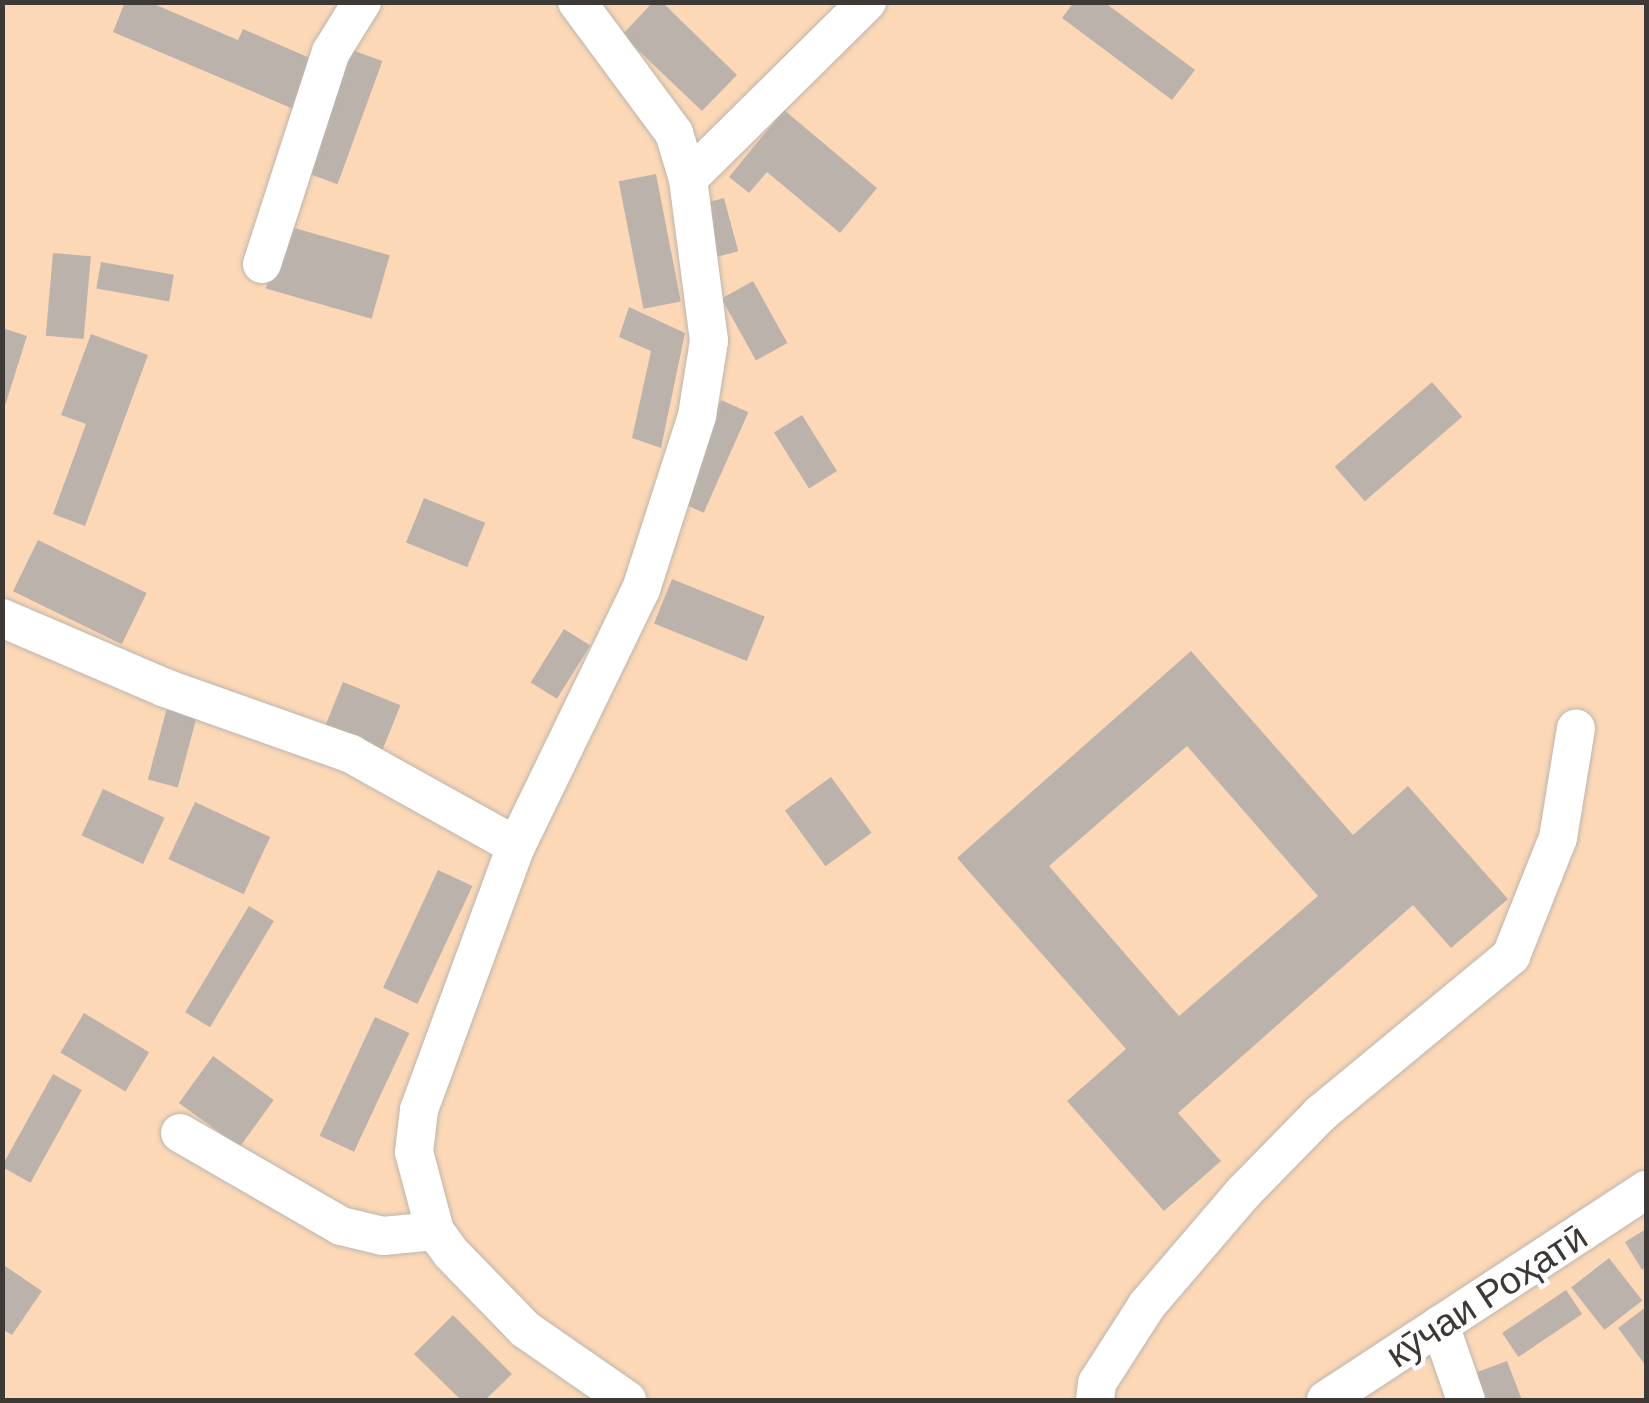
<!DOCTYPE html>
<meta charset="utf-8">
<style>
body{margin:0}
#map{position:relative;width:1649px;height:1403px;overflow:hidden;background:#fbf2ea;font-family:"Space Grotesk",sans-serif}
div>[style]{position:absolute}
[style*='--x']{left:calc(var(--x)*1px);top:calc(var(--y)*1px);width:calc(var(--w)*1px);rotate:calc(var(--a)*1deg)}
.green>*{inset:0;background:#fcd8b6;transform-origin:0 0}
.building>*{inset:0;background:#bbb3ab;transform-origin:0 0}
.roads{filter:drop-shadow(0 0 2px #bdb5ad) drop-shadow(0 0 2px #bdb5ad)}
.minor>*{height:38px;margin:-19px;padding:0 19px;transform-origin:19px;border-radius:19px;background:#fff}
span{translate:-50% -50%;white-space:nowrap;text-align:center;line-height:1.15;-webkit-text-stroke:9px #fff;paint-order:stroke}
.street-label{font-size:38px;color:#3d3936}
.frame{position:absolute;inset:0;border:5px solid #3d3936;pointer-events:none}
</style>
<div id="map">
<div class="green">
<i style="left:3px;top:3px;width:1643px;height:1397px"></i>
</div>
<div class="building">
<i style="clip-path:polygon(125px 2px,149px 2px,238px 40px,243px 29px,319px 62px,298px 111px,113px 32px)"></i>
<i style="clip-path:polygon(653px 2px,662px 2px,737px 75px,702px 111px,622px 35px)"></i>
<i style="clip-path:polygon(1074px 2px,1104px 2px,1195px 70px,1172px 100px,1062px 18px)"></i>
<i style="left:341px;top:46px;width:44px;height:131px;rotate:20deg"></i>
<i style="clip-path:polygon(784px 110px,877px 188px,840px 233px,767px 172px,749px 193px,729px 177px)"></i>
<i style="left:656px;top:174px;width:130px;height:38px;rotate:79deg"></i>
<i style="left:724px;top:198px;width:55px;height:25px;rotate:75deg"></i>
<i style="left:284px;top:225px;width:110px;height:66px;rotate:16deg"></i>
<i style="left:53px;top:253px;width:38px;height:83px;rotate:5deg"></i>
<i style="left:101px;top:262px;width:74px;height:27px;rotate:10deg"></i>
<i style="left:753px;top:281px;width:71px;height:36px;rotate:61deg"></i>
<i style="clip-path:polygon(629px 307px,685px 333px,661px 448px,632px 438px,651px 351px,619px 337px)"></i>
<i style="clip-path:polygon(2px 328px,27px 336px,3px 412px,2px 412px)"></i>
<i style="clip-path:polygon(91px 334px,148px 355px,85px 526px,53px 514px,86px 424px,61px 415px)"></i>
<i style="left:1432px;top:382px;width:46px;height:129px;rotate:49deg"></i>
<i style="left:721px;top:400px;width:30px;height:110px;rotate:24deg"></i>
<i style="left:802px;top:415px;width:66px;height:33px;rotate:58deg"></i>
<i style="left:424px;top:498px;width:66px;height:48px;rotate:22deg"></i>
<i style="left:38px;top:540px;width:121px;height:57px;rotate:26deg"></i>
<i style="left:672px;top:579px;width:100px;height:48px;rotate:22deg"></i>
<i style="left:564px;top:629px;width:31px;height:63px;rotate:32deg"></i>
<i style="clip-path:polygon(evenodd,1191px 651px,1353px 835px,1408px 786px,1508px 899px,1451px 948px,1413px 905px,1178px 1113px,1221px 1161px,1164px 1211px,1067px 1101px,1126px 1049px,957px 858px,1191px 651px,1187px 746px,1318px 896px,1179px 1016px,1049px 866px,1187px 746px)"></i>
<i style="left:343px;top:682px;width:62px;height:48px;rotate:22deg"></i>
<i style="left:167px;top:708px;width:31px;height:74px;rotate:15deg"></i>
<i style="left:831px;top:777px;width:69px;height:57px;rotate:54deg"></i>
<i style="left:103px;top:789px;width:68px;height:51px;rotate:25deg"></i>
<i style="left:195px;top:802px;width:83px;height:63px;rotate:25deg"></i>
<i style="left:438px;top:870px;width:38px;height:130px;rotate:25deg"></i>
<i style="left:249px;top:906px;width:29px;height:124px;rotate:31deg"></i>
<i style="left:84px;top:1013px;width:76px;height:46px;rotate:31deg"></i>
<i style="left:375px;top:1017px;width:38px;height:131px;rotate:25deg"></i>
<i style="left:213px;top:1056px;width:75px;height:58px;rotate:36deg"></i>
<i style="left:53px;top:1074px;width:33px;height:106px;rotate:29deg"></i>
<i style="clip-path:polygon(1646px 1229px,1646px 1267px,1642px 1270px,1625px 1242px)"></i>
<i style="left:1609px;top:1258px;width:54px;height:48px;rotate:52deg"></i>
<i style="clip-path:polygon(2px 1264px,42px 1291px,12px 1335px,2px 1329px)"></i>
<i style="left:1566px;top:1290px;width:29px;height:77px;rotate:56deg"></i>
<i style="clip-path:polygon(1646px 1307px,1646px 1366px,1618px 1328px)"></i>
<i style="clip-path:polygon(453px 1315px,512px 1374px,485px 1400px,461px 1400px,414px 1354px)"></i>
<i style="clip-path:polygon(1507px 1361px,1522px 1400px,1472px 1400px,1464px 1377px)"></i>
</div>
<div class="roads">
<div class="minor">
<i style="--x:577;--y:2;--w:163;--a:53.5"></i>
<i style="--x:674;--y:133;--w:48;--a:73.1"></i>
<i style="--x:688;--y:179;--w:163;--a:82.6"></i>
<i style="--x:709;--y:341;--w:76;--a:99.1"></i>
<i style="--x:697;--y:416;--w:182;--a:107.9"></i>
<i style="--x:641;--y:589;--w:286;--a:115.9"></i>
<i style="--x:516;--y:846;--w:281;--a:110.2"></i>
<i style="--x:419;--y:1110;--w:42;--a:96.8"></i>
<i style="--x:414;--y:1152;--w:82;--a:75.1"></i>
<i style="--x:435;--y:1231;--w:27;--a:54"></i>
<i style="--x:451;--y:1253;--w:107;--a:45.8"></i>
<i style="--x:526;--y:1330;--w:123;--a:34.7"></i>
<i style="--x:688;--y:179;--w:252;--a:-44.7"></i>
<i style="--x:262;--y:264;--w:223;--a:-72"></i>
<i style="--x:331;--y:52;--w:59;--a:-58.2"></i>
<i style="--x:2;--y:618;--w:177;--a:23.2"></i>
<i style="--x:165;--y:688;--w:197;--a:19.5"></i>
<i style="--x:351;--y:754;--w:189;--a:29.1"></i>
<i style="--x:180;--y:1133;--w:186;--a:30"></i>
<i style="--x:341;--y:1226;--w:43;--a:13.4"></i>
<i style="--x:383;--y:1236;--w:52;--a:-5.5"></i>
<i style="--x:1440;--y:1325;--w:79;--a:70.9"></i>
<i style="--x:1095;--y:1400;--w:17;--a:-83"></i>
<i style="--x:1097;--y:1383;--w:93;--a:-57.3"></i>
<i style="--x:1147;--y:1305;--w:148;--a:-49.4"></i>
<i style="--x:1243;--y:1193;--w:110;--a:-45.7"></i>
<i style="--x:1320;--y:1114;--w:248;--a:-39.6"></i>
<i style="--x:1511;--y:956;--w:127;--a:-68.3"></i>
<i style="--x:1558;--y:838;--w:111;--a:-80.7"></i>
<i style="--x:1326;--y:1400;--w:383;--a:-33.3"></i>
</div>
</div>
<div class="street-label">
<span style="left:1487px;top:1296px;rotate:-33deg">кӯчаи Роҳатӣ</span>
</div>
<div class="frame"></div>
</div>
